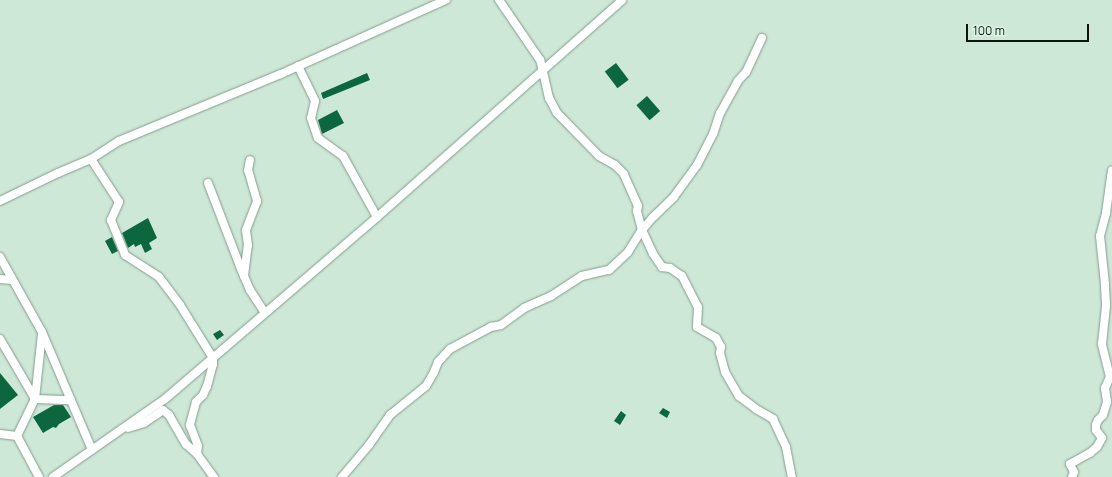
<!DOCTYPE html>
<style>
body{margin:0}
#map{position:relative;width:1112px;height:477px;overflow:hidden;background:#cde8d7;font-family:Manrope,sans-serif}
div>[style]{position:absolute}
[style*='--x']{left:calc(var(--x)*1px);top:calc(var(--y)*1px);width:calc(var(--w)*1px);rotate:calc(var(--a)*1deg)}
.building>*{inset:0;background:#0c663e;transform-origin:0 0}
.roads{filter:drop-shadow(0 0 1px #849d8d) drop-shadow(0 0 1px #849d8d)}
.street>*{height:8px;margin:-4px;padding:0 4px;transform-origin:4px;border-radius:4px;background:#fff}
span{translate:-50% -50%;white-space:nowrap;text-align:center;line-height:1.15;-webkit-text-stroke:4px #daf5e4;paint-order:stroke}
.scale{position:absolute;left:966px;top:24px;width:123px;height:18px;box-sizing:border-box;border:2px solid #0b140e;border-top:0;padding-left:5px;font-size:12px;line-height:14px;white-space:nowrap;color:#0b140e;-webkit-text-stroke:3px #daf5e4;paint-order:stroke}
</style>
<div id="map">
<div class="building">
<i style="left:616px;top:63px;width:21px;height:14px;rotate:53deg"></i>
<i style="clip-path:polygon(367px 73px,370px 80px,323px 99px,321px 93px)"></i>
<i style="left:647px;top:96px;width:20px;height:14px;rotate:49deg"></i>
<i style="clip-path:polygon(337px 110px,344px 123px,322px 134px,318px 120px)"></i>
<i style="clip-path:polygon(148px 218px,157px 238px,149px 243px,152px 249px,145px 253px,141px 244px,135px 247px,134px 244px,128px 248px,122px 233px)"></i>
<i style="clip-path:polygon(112px 237px,118px 251px,112px 254px,105px 241px)"></i>
<i style="clip-path:polygon(220px 330px,224px 335px,217px 340px,213px 334px)"></i>
<i style="clip-path:polygon(0 373px,18px 395px,0 409px)"></i>
<i style="clip-path:polygon(54px 405px,63px 405px,71px 417px,59px 424px,56px 428px,53px 427px,43px 433px,33px 417px)"></i>
<i style="clip-path:polygon(663px 408px,670px 412px,667px 418px,659px 413px)"></i>
<i style="clip-path:polygon(621px 411px,626px 415px,620px 425px,614px 421px)"></i>
</div>
<div class="roads">
<div class="street">
<i style="--x:762;--y:38;--w:38;--a:115"></i>
<i style="--x:746;--y:72;--w:12;--a:132"></i>
<i style="--x:738;--y:81;--w:37;--a:119"></i>
<i style="--x:720;--y:113;--w:22;--a:108"></i>
<i style="--x:713;--y:134;--w:35;--a:117"></i>
<i style="--x:697;--y:165;--w:39;--a:126"></i>
<i style="--x:674;--y:197;--w:29;--a:136"></i>
<i style="--x:653;--y:217;--w:17;--a:130"></i>
<i style="--x:642;--y:230;--w:26;--a:65"></i>
<i style="--x:653;--y:254;--w:16;--a:55"></i>
<i style="--x:662;--y:267;--w:8;--a:7"></i>
<i style="--x:670;--y:268;--w:14;--a:34"></i>
<i style="--x:682;--y:276;--w:35;--a:63"></i>
<i style="--x:698;--y:307;--w:20;--a:93"></i>
<i style="--x:697;--y:327;--w:22;--a:30"></i>
<i style="--x:716;--y:338;--w:10;--a:61"></i>
<i style="--x:721;--y:347;--w:6;--a:99"></i>
<i style="--x:720;--y:353;--w:20;--a:75"></i>
<i style="--x:725;--y:372;--w:28;--a:60"></i>
<i style="--x:739;--y:396;--w:21;--a:37"></i>
<i style="--x:756;--y:409;--w:20;--a:30"></i>
<i style="--x:773;--y:419;--w:31;--a:65"></i>
<i style="--x:786;--y:447;--w:31;--a:79"></i>
<i style="--x:298;--y:66;--w:39;--a:64"></i>
<i style="--x:315;--y:101;--w:17;--a:103"></i>
<i style="--x:311;--y:118;--w:21;--a:71"></i>
<i style="--x:318;--y:138;--w:31;--a:36"></i>
<i style="--x:343;--y:156;--w:70;--a:60.9"></i>
<i style="--x:91;--y:159;--w:51;--a:56.9"></i>
<i style="--x:119;--y:202;--w:20;--a:114"></i>
<i style="--x:111;--y:220;--w:38;--a:68"></i>
<i style="--x:125;--y:255;--w:40;--a:32.9"></i>
<i style="--x:159;--y:277;--w:35;--a:53"></i>
<i style="--x:180;--y:305;--w:62;--a:58.1"></i>
<i style="--x:213;--y:358;--w:6;--a:90"></i>
<i style="--x:213;--y:364;--w:23;--a:105"></i>
<i style="--x:207;--y:386;--w:10;--a:114"></i>
<i style="--x:203;--y:395;--w:10;--a:135"></i>
<i style="--x:196;--y:402;--w:24;--a:105"></i>
<i style="--x:190;--y:425;--w:22;--a:69"></i>
<i style="--x:198;--y:446;--w:8;--a:97"></i>
<i style="--x:208;--y:183;--w:92;--a:69"></i>
<i style="--x:241;--y:269;--w:23;--a:67"></i>
<i style="--x:250;--y:290;--w:27;--a:57"></i>
<i style="--x:0;--y:201;--w:64;--a:-25.8"></i>
<i style="--x:58;--y:173;--w:36;--a:-23"></i>
<i style="--x:91;--y:159;--w:33;--a:-33"></i>
<i style="--x:119;--y:141;--w:175;--a:-22.5"></i>
<i style="--x:281;--y:74;--w:181;--a:-24.2"></i>
<i style="--x:0;--y:257;--w:86;--a:60.8"></i>
<i style="--x:42;--y:332;--w:128;--a:67"></i>
<i style="--x:244;--y:276;--w:31;--a:-83"></i>
<i style="--x:248;--y:245;--w:15;--a:-98"></i>
<i style="--x:246;--y:230;--w:31;--a:-69"></i>
<i style="--x:257;--y:201;--w:32;--a:-106"></i>
<i style="--x:248;--y:170;--w:10;--a:-79"></i>
<i style="--x:0;--y:279;--w:12;--a:5"></i>
<i style="--x:0;--y:339;--w:69;--a:59.7"></i>
<i style="--x:35;--y:399;--w:36;--a:2"></i>
<i style="--x:128;--y:428;--w:17;--a:-17"></i>
<i style="--x:144;--y:423;--w:23;--a:-34"></i>
<i style="--x:163;--y:410;--w:8;--a:40"></i>
<i style="--x:169;--y:415;--w:34;--a:60"></i>
<i style="--x:186;--y:444;--w:15;--a:42"></i>
<i style="--x:197;--y:454;--w:29;--a:54"></i>
<i style="--x:0;--y:434;--w:17;--a:7"></i>
<i style="--x:17;--y:436;--w:47;--a:61.8"></i>
<i style="--x:17;--y:436;--w:41;--a:-64.1"></i>
<i style="--x:35;--y:399;--w:66;--a:-83.9"></i>
<i style="--x:53;--y:477;--w:136;--a:-34.9"></i>
<i style="--x:165;--y:399;--w:279;--a:-40.6"></i>
<i style="--x:377;--y:217;--w:327;--a:-41.5"></i>
<i style="--x:342;--y:477;--w:42;--a:-49.8"></i>
<i style="--x:369;--y:445;--w:37;--a:-55"></i>
<i style="--x:390;--y:415;--w:46;--a:-38.9"></i>
<i style="--x:426;--y:386;--w:16;--a:-60"></i>
<i style="--x:434;--y:372;--w:11;--a:-68"></i>
<i style="--x:438;--y:362;--w:18;--a:-47"></i>
<i style="--x:450;--y:349;--w:47;--a:-28.2"></i>
<i style="--x:491;--y:327;--w:10;--a:-11"></i>
<i style="--x:501;--y:325;--w:29;--a:-36"></i>
<i style="--x:524;--y:308;--w:30;--a:-24"></i>
<i style="--x:551;--y:296;--w:37;--a:-33"></i>
<i style="--x:582;--y:276;--w:28;--a:-13"></i>
<i style="--x:609;--y:270;--w:26;--a:-43"></i>
<i style="--x:628;--y:252;--w:26;--a:-58"></i>
<i style="--x:642;--y:230;--w:20;--a:-105"></i>
<i style="--x:637;--y:211;--w:5;--a:-79"></i>
<i style="--x:638;--y:206;--w:35;--a:-114"></i>
<i style="--x:624;--y:174;--w:13;--a:-135"></i>
<i style="--x:615;--y:165;--w:18;--a:-151"></i>
<i style="--x:599;--y:156;--w:60;--a:-134.3"></i>
<i style="--x:557;--y:113;--w:17;--a:-118"></i>
<i style="--x:549;--y:98;--w:39;--a:-103"></i>
<i style="--x:540;--y:60;--w:73;--a:-124.3"></i>
<i style="--x:1072;--y:477;--w:5;--a:-68"></i>
<i style="--x:1074;--y:472;--w:9;--a:-117"></i>
<i style="--x:1070;--y:464;--w:23;--a:-29"></i>
<i style="--x:1090;--y:453;--w:9;--a:-41"></i>
<i style="--x:1097;--y:447;--w:10;--a:-61"></i>
<i style="--x:1102;--y:438;--w:10;--a:-127"></i>
<i style="--x:1096;--y:430;--w:5;--a:-90"></i>
<i style="--x:1096;--y:425;--w:5;--a:-68"></i>
<i style="--x:1098;--y:420;--w:7;--a:-45"></i>
<i style="--x:1103;--y:415;--w:14;--a:-73"></i>
<i style="--x:1107;--y:402;--w:14;--a:-98"></i>
<i style="--x:1105;--y:388;--w:12;--a:-66"></i>
<i style="--x:1110;--y:377;--w:34;--a:-104"></i>
<i style="--x:1102;--y:344;--w:39;--a:-84"></i>
<i style="--x:1106;--y:305;--w:21;--a:-93"></i>
<i style="--x:1105;--y:284;--w:48;--a:-95.9"></i>
<i style="--x:1100;--y:236;--w:24;--a:-75"></i>
<i style="--x:1106;--y:213;--w:43;--a:-82.1"></i>
</div>
</div>
<div class="scale">100 m</div>
</div>
